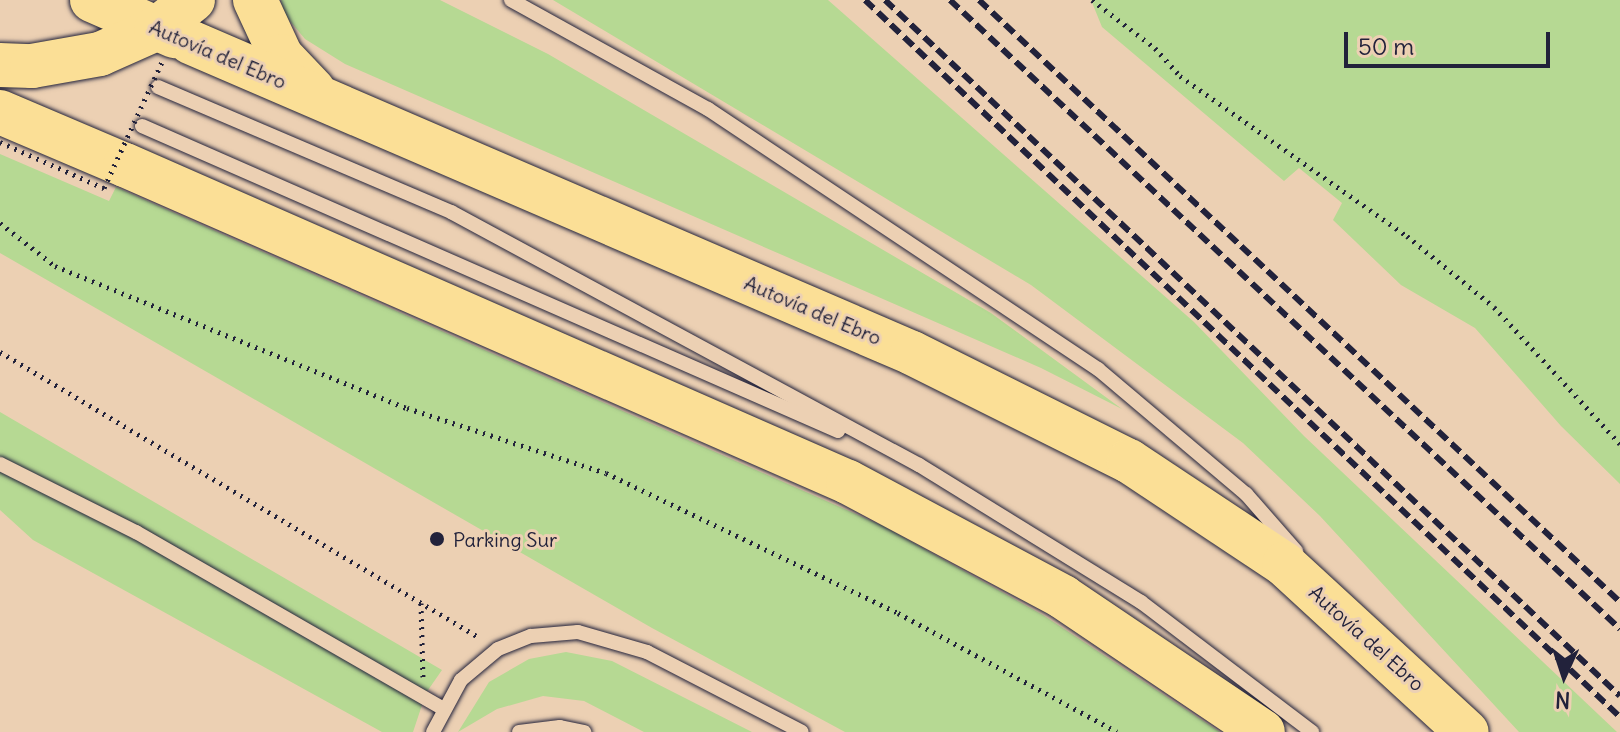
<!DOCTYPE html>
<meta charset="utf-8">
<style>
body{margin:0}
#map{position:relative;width:1620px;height:732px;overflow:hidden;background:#ecd0b3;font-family:Delius,sans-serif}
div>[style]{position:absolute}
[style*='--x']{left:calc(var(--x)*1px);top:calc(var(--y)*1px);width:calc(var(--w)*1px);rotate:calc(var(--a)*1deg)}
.green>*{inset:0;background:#b6d993}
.path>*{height:5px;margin-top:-2.5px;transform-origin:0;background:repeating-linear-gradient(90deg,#22223b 0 2px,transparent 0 8px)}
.roads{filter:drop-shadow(0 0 2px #22223b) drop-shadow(0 0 2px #22223b)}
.lane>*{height:14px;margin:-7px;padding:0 7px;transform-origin:7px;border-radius:7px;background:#ecd0b3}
.primary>*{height:44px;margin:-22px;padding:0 22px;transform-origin:22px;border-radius:22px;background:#fbdf96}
.highway>*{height:44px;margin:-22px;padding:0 22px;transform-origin:22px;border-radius:22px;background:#fbdf96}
.rail>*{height:6px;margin-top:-3px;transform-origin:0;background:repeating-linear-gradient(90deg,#22223b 0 12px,transparent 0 18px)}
.path-bridge>*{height:5px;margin-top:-2.5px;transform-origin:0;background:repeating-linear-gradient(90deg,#22223b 0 2px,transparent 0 8px)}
.dots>*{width:22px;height:22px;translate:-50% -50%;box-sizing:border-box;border:4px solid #ecd0b3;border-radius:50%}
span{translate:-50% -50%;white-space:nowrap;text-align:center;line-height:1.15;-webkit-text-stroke:6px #ecd0b3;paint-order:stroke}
.street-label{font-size:20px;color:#22223b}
.poi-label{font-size:20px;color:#22223b}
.left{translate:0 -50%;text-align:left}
.north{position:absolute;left:1524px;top:636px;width:80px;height:80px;-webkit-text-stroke:6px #ecd0b3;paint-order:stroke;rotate:183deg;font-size:22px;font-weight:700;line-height:32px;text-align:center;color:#22223b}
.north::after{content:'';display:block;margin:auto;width:28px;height:36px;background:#22223b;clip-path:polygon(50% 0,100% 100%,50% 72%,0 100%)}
.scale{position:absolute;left:1344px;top:32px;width:206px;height:36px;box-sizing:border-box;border:4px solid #22223b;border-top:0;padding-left:10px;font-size:24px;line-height:28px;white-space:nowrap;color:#22223b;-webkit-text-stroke:6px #ecd0b3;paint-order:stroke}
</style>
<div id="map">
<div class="green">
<i style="clip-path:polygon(281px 0,440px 0,548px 54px,991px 313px,1122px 409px,1041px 368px,345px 64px,305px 39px,284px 14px)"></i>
<i style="clip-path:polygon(553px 0,828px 0,1194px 322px,1304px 436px,1617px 732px,1519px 732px,1320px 516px,1243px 443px,1031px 285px)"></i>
<i style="clip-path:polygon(1091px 0,1620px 0,1620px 484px,1561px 426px,1475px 328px,1401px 285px,1333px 220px,1342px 203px,1299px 168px,1284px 181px,1102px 27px)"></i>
<i style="clip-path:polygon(0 154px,109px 201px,116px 187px,883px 526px,1043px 615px,1220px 732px,845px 732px,652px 628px,0 253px)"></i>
<i style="clip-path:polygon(0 412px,442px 670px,426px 693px,413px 732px,382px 732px,33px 540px,0 510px)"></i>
<i style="clip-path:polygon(566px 652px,612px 661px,752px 732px,644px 732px,584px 701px,543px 696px,497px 709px,458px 732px,489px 682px,529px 659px)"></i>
</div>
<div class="path">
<i style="--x:1092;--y:0;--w:79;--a:37.3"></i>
<i style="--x:1155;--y:48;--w:38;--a:48"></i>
<i style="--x:1180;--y:76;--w:278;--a:35.2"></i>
<i style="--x:1407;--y:236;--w:112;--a:39.2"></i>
<i style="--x:1494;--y:307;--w:186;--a:47.4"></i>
<i style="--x:0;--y:223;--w:70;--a:38"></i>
<i style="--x:55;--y:266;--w:380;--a:22"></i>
<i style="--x:407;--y:408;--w:209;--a:18.1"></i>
<i style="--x:606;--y:473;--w:324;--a:25.6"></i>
<i style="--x:898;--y:613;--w:249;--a:28.5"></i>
<i style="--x:0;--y:352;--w:559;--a:30.79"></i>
<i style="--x:421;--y:603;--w:74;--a:88.5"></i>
</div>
<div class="roads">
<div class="lane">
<i style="--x:511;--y:0;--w:225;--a:29"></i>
<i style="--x:708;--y:109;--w:469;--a:33.7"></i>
<i style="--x:1098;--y:369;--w:194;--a:40.2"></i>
<i style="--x:1246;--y:494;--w:76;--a:48.7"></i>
<i style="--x:158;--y:87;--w:319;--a:23.1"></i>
<i style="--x:451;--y:212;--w:532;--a:28.4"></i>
<i style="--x:919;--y:465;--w:261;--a:31.7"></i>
<i style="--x:1141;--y:602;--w:215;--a:37.2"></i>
<i style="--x:142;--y:126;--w:760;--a:23.66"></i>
<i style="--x:0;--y:464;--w:152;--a:26.6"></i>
<i style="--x:136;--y:532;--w:353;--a:29.9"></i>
<i style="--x:433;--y:732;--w:59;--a:-61.7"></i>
<i style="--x:461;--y:680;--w:48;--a:-40"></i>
<i style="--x:498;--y:649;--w:35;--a:-22"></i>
<i style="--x:531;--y:636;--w:47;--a:-4.9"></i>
<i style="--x:578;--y:632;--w:72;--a:16.2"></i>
<i style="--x:647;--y:652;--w:174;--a:27.3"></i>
<i style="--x:519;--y:732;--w:41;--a:-7"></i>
<i style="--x:560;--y:727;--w:25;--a:12"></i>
</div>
<div class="primary">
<i style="--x:92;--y:0;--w:90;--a:23.7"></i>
<i style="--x:0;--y:65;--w:32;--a:2"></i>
<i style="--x:32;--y:66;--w:69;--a:-10"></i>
<i style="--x:100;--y:54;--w:61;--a:-24.1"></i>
<i style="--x:156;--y:29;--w:47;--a:-38.1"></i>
<i style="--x:0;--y:112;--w:136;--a:23"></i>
</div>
<div class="highway">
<i style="--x:255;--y:0;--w:62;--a:65.1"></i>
<i style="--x:281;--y:56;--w:47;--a:46.7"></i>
<i style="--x:190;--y:42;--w:786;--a:23.3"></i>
<i style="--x:912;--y:353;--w:242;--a:26.5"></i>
<i style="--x:1129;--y:461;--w:186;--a:33.6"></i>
<i style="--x:1284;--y:564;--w:248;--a:42.6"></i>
<i style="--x:125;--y:165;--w:789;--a:23.68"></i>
<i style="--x:848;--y:482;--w:244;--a:28.1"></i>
<i style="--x:1063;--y:597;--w:241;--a:34"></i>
</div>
</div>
<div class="rail">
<i style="--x:865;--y:0;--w:1041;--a:43.52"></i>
<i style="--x:885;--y:0;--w:1012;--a:43.44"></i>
<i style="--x:950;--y:0;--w:919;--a:43.19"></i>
<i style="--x:979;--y:0;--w:879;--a:43.2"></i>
</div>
<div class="path-bridge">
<i style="--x:0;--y:142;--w:114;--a:23.9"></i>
<i style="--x:104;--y:188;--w:139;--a:-65.3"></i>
</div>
<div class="dots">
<i style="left:437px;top:539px;background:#22223b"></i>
</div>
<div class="street-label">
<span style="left:218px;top:54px;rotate:23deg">Autovía del Ebro</span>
<span style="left:813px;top:310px;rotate:23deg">Autovía del Ebro</span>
<span style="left:1367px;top:638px;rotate:42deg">Autovía del Ebro</span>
</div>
<div class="poi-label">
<span class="left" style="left:453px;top:539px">Parking Sur</span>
</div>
<div class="north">N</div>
<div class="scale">50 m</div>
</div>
